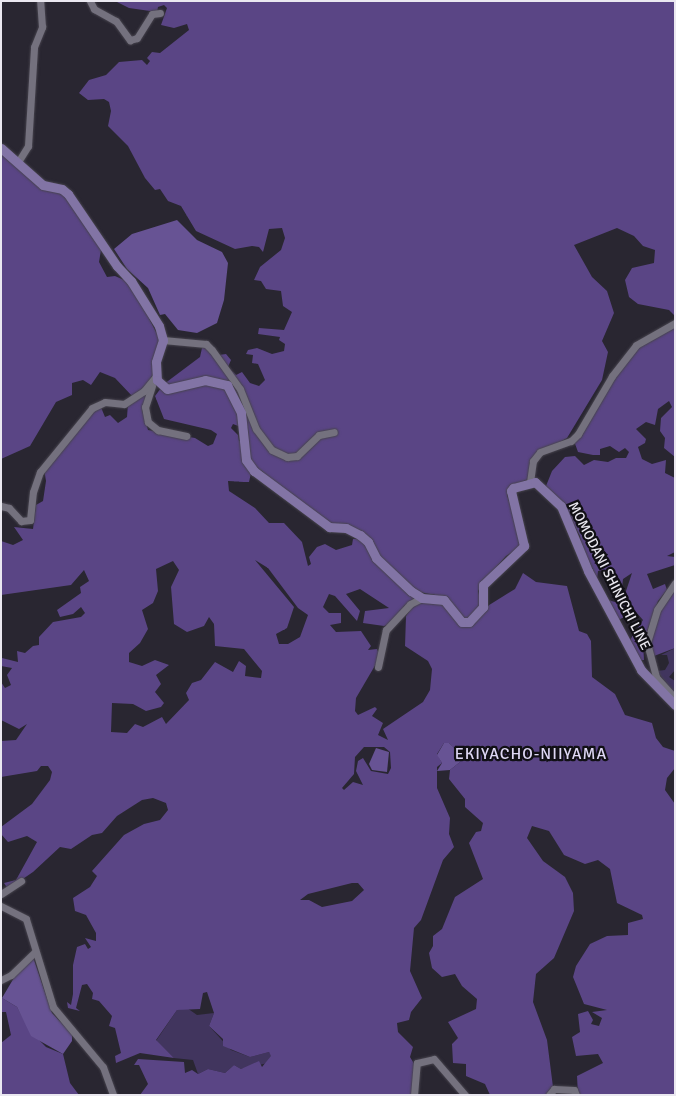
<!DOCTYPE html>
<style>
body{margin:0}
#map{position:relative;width:676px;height:1096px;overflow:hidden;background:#292631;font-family:Signika,sans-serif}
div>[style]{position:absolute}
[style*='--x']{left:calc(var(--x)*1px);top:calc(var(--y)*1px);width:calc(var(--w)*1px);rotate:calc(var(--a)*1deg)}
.green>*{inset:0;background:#41355e}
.forest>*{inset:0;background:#5a4585}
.water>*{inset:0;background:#675394}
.roads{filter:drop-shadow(0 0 1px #46434d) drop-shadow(0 0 1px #46434d)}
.minor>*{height:7px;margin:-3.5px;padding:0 3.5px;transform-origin:3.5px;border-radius:3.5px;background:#74717e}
.major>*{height:9px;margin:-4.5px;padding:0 4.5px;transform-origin:4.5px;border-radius:4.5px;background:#8274a5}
span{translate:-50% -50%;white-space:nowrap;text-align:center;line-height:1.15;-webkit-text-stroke:4.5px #111015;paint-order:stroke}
.street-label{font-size:14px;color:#eae8f0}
.quarter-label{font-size:16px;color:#dfd8f5;letter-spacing:1px}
.frame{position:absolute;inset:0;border:2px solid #eae8f0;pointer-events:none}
</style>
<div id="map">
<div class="green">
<i style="clip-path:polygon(675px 648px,675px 670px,669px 677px,675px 681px,675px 695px,657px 671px,665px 670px,669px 663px,667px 655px,661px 655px)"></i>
<i style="clip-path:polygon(187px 1008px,197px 1015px,214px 1013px,209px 1026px,231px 1050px,250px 1057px,269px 1052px,272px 1056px,268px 1063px,241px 1069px,234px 1065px,225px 1073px,208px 1069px,198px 1074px,193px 1060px,174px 1058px,156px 1041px,177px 1010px)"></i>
</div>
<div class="forest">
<i style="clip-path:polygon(evenodd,115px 1px,675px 1px,675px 316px,669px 310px,638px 304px,629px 297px,625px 280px,632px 268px,654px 263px,655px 250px,643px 246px,634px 236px,617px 228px,574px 245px,592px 277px,607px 291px,614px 313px,602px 341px,608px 352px,602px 380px,567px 438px,532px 458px,529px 464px,532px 478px,510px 486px,507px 495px,523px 545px,506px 556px,483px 582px,478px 591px,482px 607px,469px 620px,462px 620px,446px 597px,414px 591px,385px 567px,364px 534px,345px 526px,330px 526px,292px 500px,262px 471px,253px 468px,249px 459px,248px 428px,244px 422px,241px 427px,233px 424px,231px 428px,238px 435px,239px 441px,244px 442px,244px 460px,251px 473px,249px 482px,228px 481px,229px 491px,255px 508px,269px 523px,284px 523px,302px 542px,308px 566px,311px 564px,309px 557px,317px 547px,325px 544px,336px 550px,352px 545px,353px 539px,363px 539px,382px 568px,420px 597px,404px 606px,394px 623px,384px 626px,363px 623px,365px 611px,389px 608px,360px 589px,346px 594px,360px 611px,357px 621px,335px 596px,329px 594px,323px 607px,329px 613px,341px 613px,341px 623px,330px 625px,336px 632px,361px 631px,371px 646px,368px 650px,377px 649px,380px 657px,356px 698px,355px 711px,358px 715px,375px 707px,377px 709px,372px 716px,383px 723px,378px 735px,388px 740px,383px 729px,423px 702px,430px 690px,432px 669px,428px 661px,405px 646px,406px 616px,416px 601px,443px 601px,457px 621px,467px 626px,486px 607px,515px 589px,523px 573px,536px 582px,567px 586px,579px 631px,587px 634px,591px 641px,592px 677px,615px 694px,625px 715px,652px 723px,656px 738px,663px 747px,675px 751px,675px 768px,667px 778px,665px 790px,675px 804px,675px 1095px,578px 1095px,577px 1076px,603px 1063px,598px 1054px,576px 1056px,572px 1037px,580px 1032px,578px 1014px,588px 1011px,593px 1020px,591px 1024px,599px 1026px,602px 1018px,592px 1012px,607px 1010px,584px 1004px,573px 977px,576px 966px,590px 944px,607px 936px,628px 935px,628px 923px,643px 919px,642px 915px,617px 903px,610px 869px,598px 860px,585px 864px,564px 855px,549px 831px,532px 826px,527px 838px,543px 861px,565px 877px,573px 893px,574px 911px,554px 958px,536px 974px,533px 1002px,547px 1040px,553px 1087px,546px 1095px,490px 1095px,485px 1084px,466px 1076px,466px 1064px,453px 1063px,452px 1044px,458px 1038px,448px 1022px,476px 1009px,477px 999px,462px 986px,455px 974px,442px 977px,432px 968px,429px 953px,433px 946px,433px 936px,442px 929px,455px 897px,483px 879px,469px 843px,476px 832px,481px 831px,483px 823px,465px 807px,465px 799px,449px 779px,450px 770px,460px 762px,461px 754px,449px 743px,444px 743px,437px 754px,442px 763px,437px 767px,437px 788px,450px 818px,449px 834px,454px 847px,443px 860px,421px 920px,414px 928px,410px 971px,422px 998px,411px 1012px,409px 1020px,397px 1023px,398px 1032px,413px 1047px,410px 1057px,416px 1067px,412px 1095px,140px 1095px,148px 1084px,139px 1065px,134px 1065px,138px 1059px,184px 1062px,185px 1073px,192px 1070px,198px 1074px,208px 1069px,225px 1073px,234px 1065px,241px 1069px,259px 1061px,262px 1067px,271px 1056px,269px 1052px,250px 1057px,223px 1046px,223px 1039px,209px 1026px,214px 1013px,207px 992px,203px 993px,200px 1009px,177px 1010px,156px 1040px,174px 1058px,140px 1053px,116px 1063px,115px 1056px,121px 1053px,115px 1028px,109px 1026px,112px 1016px,99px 1001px,92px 999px,93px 993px,87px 984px,82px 985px,76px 1008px,80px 1011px,68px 1008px,67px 1002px,71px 1005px,73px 994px,73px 965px,77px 947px,85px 944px,88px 949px,91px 947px,85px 938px,96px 941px,96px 933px,86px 915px,75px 911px,73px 898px,90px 887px,97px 876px,92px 871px,124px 835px,144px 824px,160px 820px,168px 810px,166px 803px,153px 798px,142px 800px,117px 816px,102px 833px,92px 835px,71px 849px,60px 847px,33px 872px,8px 889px,4px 883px,16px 880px,37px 842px,27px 836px,8px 842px,1px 834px,1px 827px,32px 804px,50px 780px,52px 772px,48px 766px,41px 766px,37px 771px,1px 777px,1px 741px,16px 740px,27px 724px,19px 729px,1px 720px,1px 682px,5px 688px,11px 685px,7px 675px,12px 668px,1px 666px,2px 658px,18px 662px,17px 651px,25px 653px,33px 646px,39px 645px,39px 637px,53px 622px,81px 617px,85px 613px,81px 607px,73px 614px,60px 617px,57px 610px,81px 593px,80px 587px,89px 581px,84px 570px,71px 585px,1px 595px,1px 541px,13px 545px,23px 540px,14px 527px,33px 529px,36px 505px,43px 501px,46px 481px,44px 469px,94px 408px,100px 405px,105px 417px,110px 415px,118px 423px,127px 417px,128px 403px,145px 392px,151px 382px,142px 410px,148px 430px,195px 438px,208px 446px,213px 444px,217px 434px,211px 430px,164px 419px,155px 396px,164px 384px,200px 357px,202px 348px,212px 346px,219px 355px,226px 354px,231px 360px,228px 367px,236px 375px,242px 372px,250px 383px,259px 386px,265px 380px,258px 364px,252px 363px,253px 355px,246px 354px,248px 350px,257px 348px,272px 354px,284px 351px,285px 344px,279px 340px,280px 337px,258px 334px,259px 328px,284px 330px,292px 312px,283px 306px,281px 291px,266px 289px,261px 281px,254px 280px,260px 267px,281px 250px,285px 238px,282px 228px,269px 229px,263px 252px,259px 247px,252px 246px,235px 249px,196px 231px,181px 206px,168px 201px,160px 189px,155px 190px,145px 178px,128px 146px,108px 126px,111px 111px,109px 102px,104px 99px,88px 100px,79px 93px,89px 80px,106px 75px,119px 62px,142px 60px,147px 65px,150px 61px,147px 58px,152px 52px,160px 53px,189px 30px,187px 24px,174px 28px,161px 25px,167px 8px,164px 5px,158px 7px,157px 12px,129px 8px,115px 1px,255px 560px,268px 568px,298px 608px,308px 615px,300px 637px,288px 644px,279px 644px,276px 634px,287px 628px,294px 607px,255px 560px,115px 1px,173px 561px,179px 570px,171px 587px,174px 624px,187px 632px,204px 626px,209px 617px,214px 624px,215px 646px,244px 649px,262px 671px,261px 678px,245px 676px,246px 666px,239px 661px,233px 672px,215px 662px,201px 680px,192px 683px,186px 693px,189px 700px,166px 724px,162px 717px,143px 727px,135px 724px,127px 733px,111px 732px,112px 703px,133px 704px,146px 711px,161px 707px,164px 703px,155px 692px,161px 684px,156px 675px,169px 665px,155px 660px,142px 666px,129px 662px,129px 653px,140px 643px,148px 629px,142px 610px,153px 603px,158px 591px,156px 569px,173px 561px,115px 1px,364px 747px,384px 747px,390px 752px,391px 768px,388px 774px,371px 771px,363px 758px,358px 761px,356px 771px,363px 785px,353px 782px,344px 790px,342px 788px,354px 774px,355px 757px,364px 747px,115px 1px,352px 883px,358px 883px,364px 890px,352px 901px,322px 907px,309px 900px,300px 900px,308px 894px,352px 883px)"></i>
<i style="clip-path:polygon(1px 154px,69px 199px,101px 250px,99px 262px,107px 277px,115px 276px,131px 283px,159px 338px,152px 376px,144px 389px,133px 397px,115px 378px,100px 372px,91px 385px,83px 380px,72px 383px,72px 395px,56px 402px,30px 446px,1px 459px)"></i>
<i style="clip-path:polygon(675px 326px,675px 457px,664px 448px,665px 438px,660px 431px,661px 418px,672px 407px,669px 401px,658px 409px,655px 425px,646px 422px,636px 429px,646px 439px,645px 443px,638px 447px,642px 459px,652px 464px,666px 460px,665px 473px,675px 478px,675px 552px,667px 556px,675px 557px,675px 565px,647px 574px,653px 589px,665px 584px,667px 590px,658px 601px,643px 643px,644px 660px,639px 660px,630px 640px,643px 620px,636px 612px,618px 620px,608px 600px,615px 602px,624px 597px,632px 573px,623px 579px,622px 588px,613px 574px,604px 570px,598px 571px,597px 579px,581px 543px,580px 536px,563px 505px,546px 486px,552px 471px,565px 457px,575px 456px,584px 465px,594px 460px,608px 462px,616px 458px,626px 458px,629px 452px,625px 448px,619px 452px,610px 446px,600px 449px,600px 455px,593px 455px,578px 452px,574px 441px,633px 352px,642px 343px)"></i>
<i style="clip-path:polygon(675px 587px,675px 648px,654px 656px,649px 639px,662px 608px)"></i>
<i style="clip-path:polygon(2px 998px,17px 1007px,29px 1030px,46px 1047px,63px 1054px,70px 1083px,79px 1095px,1px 1095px,1px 1043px,11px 1035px,6px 1012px,1px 1012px)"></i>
</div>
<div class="water">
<i style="clip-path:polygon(177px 220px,197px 240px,222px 252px,228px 263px,224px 300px,217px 323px,197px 333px,178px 330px,165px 314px,160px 315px,148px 288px,127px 269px,114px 249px,132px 234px)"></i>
<i style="clip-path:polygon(444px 743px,449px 743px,461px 754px,460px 762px,450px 770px,437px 771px,442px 763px,437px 755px)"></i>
<i style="clip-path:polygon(376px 748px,389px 752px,387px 772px,372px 770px,369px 764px)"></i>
<i style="clip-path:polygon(33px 957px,52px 1013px,72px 1034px,72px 1041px,63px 1054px,31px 1036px,17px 1007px,2px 998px,18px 971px)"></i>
</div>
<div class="roads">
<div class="minor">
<i style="--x:90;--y:1;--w:9;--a:63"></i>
<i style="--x:94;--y:9;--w:25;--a:29"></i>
<i style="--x:116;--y:21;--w:24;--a:54"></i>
<i style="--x:130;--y:40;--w:7;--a:-16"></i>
<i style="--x:137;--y:38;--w:28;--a:-58"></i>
<i style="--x:152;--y:14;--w:8;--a:-7"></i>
<i style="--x:18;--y:162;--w:19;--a:-58"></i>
<i style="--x:28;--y:146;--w:99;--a:-86.5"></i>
<i style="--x:34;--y:47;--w:22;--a:-68"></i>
<i style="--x:42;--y:27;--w:26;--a:-94"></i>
<i style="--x:163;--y:340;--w:43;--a:5.3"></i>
<i style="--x:206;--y:344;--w:8;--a:45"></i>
<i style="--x:212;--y:350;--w:48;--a:54.3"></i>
<i style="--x:240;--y:389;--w:43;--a:68.2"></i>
<i style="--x:256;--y:429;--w:26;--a:53"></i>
<i style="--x:272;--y:450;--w:17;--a:25"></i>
<i style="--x:287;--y:457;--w:10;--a:-6"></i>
<i style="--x:297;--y:456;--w:30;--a:-44"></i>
<i style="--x:319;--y:435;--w:15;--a:-11"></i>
<i style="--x:152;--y:386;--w:22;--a:108"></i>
<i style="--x:145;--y:407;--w:15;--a:79"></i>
<i style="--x:148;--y:422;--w:13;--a:39"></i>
<i style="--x:158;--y:430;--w:29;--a:12"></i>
<i style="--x:530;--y:482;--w:21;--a:-82"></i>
<i style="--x:533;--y:461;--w:11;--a:-52"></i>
<i style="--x:540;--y:452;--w:33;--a:-20"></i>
<i style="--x:571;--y:441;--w:10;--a:-45"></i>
<i style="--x:578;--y:434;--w:67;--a:-59.6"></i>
<i style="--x:612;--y:376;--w:39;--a:-52"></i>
<i style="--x:636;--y:345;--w:45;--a:-29.4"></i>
<i style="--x:1;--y:506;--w:8;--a:14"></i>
<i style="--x:9;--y:508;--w:18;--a:47"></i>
<i style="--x:21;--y:521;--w:9;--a:-6"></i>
<i style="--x:30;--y:520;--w:28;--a:-84"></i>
<i style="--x:33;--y:492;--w:21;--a:-71"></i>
<i style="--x:40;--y:472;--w:82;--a:-50.9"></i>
<i style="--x:92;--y:408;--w:14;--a:-25"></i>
<i style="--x:105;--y:402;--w:19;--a:6"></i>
<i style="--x:124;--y:404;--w:24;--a:-33"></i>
<i style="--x:144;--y:391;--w:19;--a:-51"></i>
<i style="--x:675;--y:583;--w:32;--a:124"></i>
<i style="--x:657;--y:610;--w:34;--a:107"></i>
<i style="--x:647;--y:643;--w:35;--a:75"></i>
<i style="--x:656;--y:677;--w:28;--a:48"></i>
<i style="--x:378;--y:667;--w:38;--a:-78"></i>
<i style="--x:386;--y:630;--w:35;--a:-47"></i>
<i style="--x:410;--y:604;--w:13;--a:-27"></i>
<i style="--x:1;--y:894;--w:24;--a:-33"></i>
<i style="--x:1;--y:906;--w:28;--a:27"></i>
<i style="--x:26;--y:919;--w:92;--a:72.9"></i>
<i style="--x:53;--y:1007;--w:78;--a:50.2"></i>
<i style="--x:103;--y:1067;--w:30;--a:70"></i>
<i style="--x:1;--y:980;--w:11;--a:-27"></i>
<i style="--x:11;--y:975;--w:33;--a:-44"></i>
<i style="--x:414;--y:1095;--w:32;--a:-85"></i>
<i style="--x:417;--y:1063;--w:17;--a:-13"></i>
<i style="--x:434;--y:1059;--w:48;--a:49.3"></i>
<i style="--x:549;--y:1095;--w:8;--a:-50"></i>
<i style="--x:554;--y:1089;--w:20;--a:3"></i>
<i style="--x:574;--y:1090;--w:5;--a:68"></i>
</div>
<div class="major">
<i style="--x:1;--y:148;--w:56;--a:41.4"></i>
<i style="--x:43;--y:185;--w:19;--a:12"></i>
<i style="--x:62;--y:189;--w:8;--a:40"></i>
<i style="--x:68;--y:194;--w:87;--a:55.8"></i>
<i style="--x:117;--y:266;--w:21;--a:47"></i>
<i style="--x:131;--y:281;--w:53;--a:58.1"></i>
<i style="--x:159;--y:326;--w:15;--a:74"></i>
<i style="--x:163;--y:340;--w:23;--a:108"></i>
<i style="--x:156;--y:362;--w:18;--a:87"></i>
<i style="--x:157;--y:380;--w:13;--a:42"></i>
<i style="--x:167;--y:389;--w:39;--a:-13"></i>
<i style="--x:205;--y:380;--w:23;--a:13"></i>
<i style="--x:227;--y:385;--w:31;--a:63"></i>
<i style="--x:241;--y:413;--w:47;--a:83.9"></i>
<i style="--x:246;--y:460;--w:14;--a:54"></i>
<i style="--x:254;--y:471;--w:94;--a:36.7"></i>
<i style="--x:329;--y:527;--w:17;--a:3"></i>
<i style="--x:346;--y:528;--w:16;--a:27"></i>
<i style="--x:360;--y:535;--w:11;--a:41"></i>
<i style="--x:368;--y:542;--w:18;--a:63"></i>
<i style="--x:376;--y:558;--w:48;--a:43.3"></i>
<i style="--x:411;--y:591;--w:13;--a:32"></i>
<i style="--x:422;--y:598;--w:22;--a:5"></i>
<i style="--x:444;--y:600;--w:28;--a:51"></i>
<i style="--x:462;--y:622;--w:7;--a:0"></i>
<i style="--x:469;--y:622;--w:21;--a:-47"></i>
<i style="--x:483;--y:607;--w:22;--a:-90"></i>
<i style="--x:483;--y:585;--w:57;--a:-43.6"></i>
<i style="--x:524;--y:546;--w:57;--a:-103.3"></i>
<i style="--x:511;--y:491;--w:4;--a:-56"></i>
<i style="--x:513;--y:488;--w:23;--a:-15"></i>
<i style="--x:535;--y:482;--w:35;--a:43"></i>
<i style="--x:561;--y:506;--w:70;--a:67.4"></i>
<i style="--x:588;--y:571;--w:112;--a:61.8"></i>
<i style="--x:641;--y:670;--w:49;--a:45.8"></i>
</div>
</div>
<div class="street-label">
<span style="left:609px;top:576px;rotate:63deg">MOMODANI SHINICHI LINE</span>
</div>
<div class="quarter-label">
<span style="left:531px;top:754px">EKIYACHO-NIIYAMA</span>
</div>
<div class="frame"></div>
</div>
